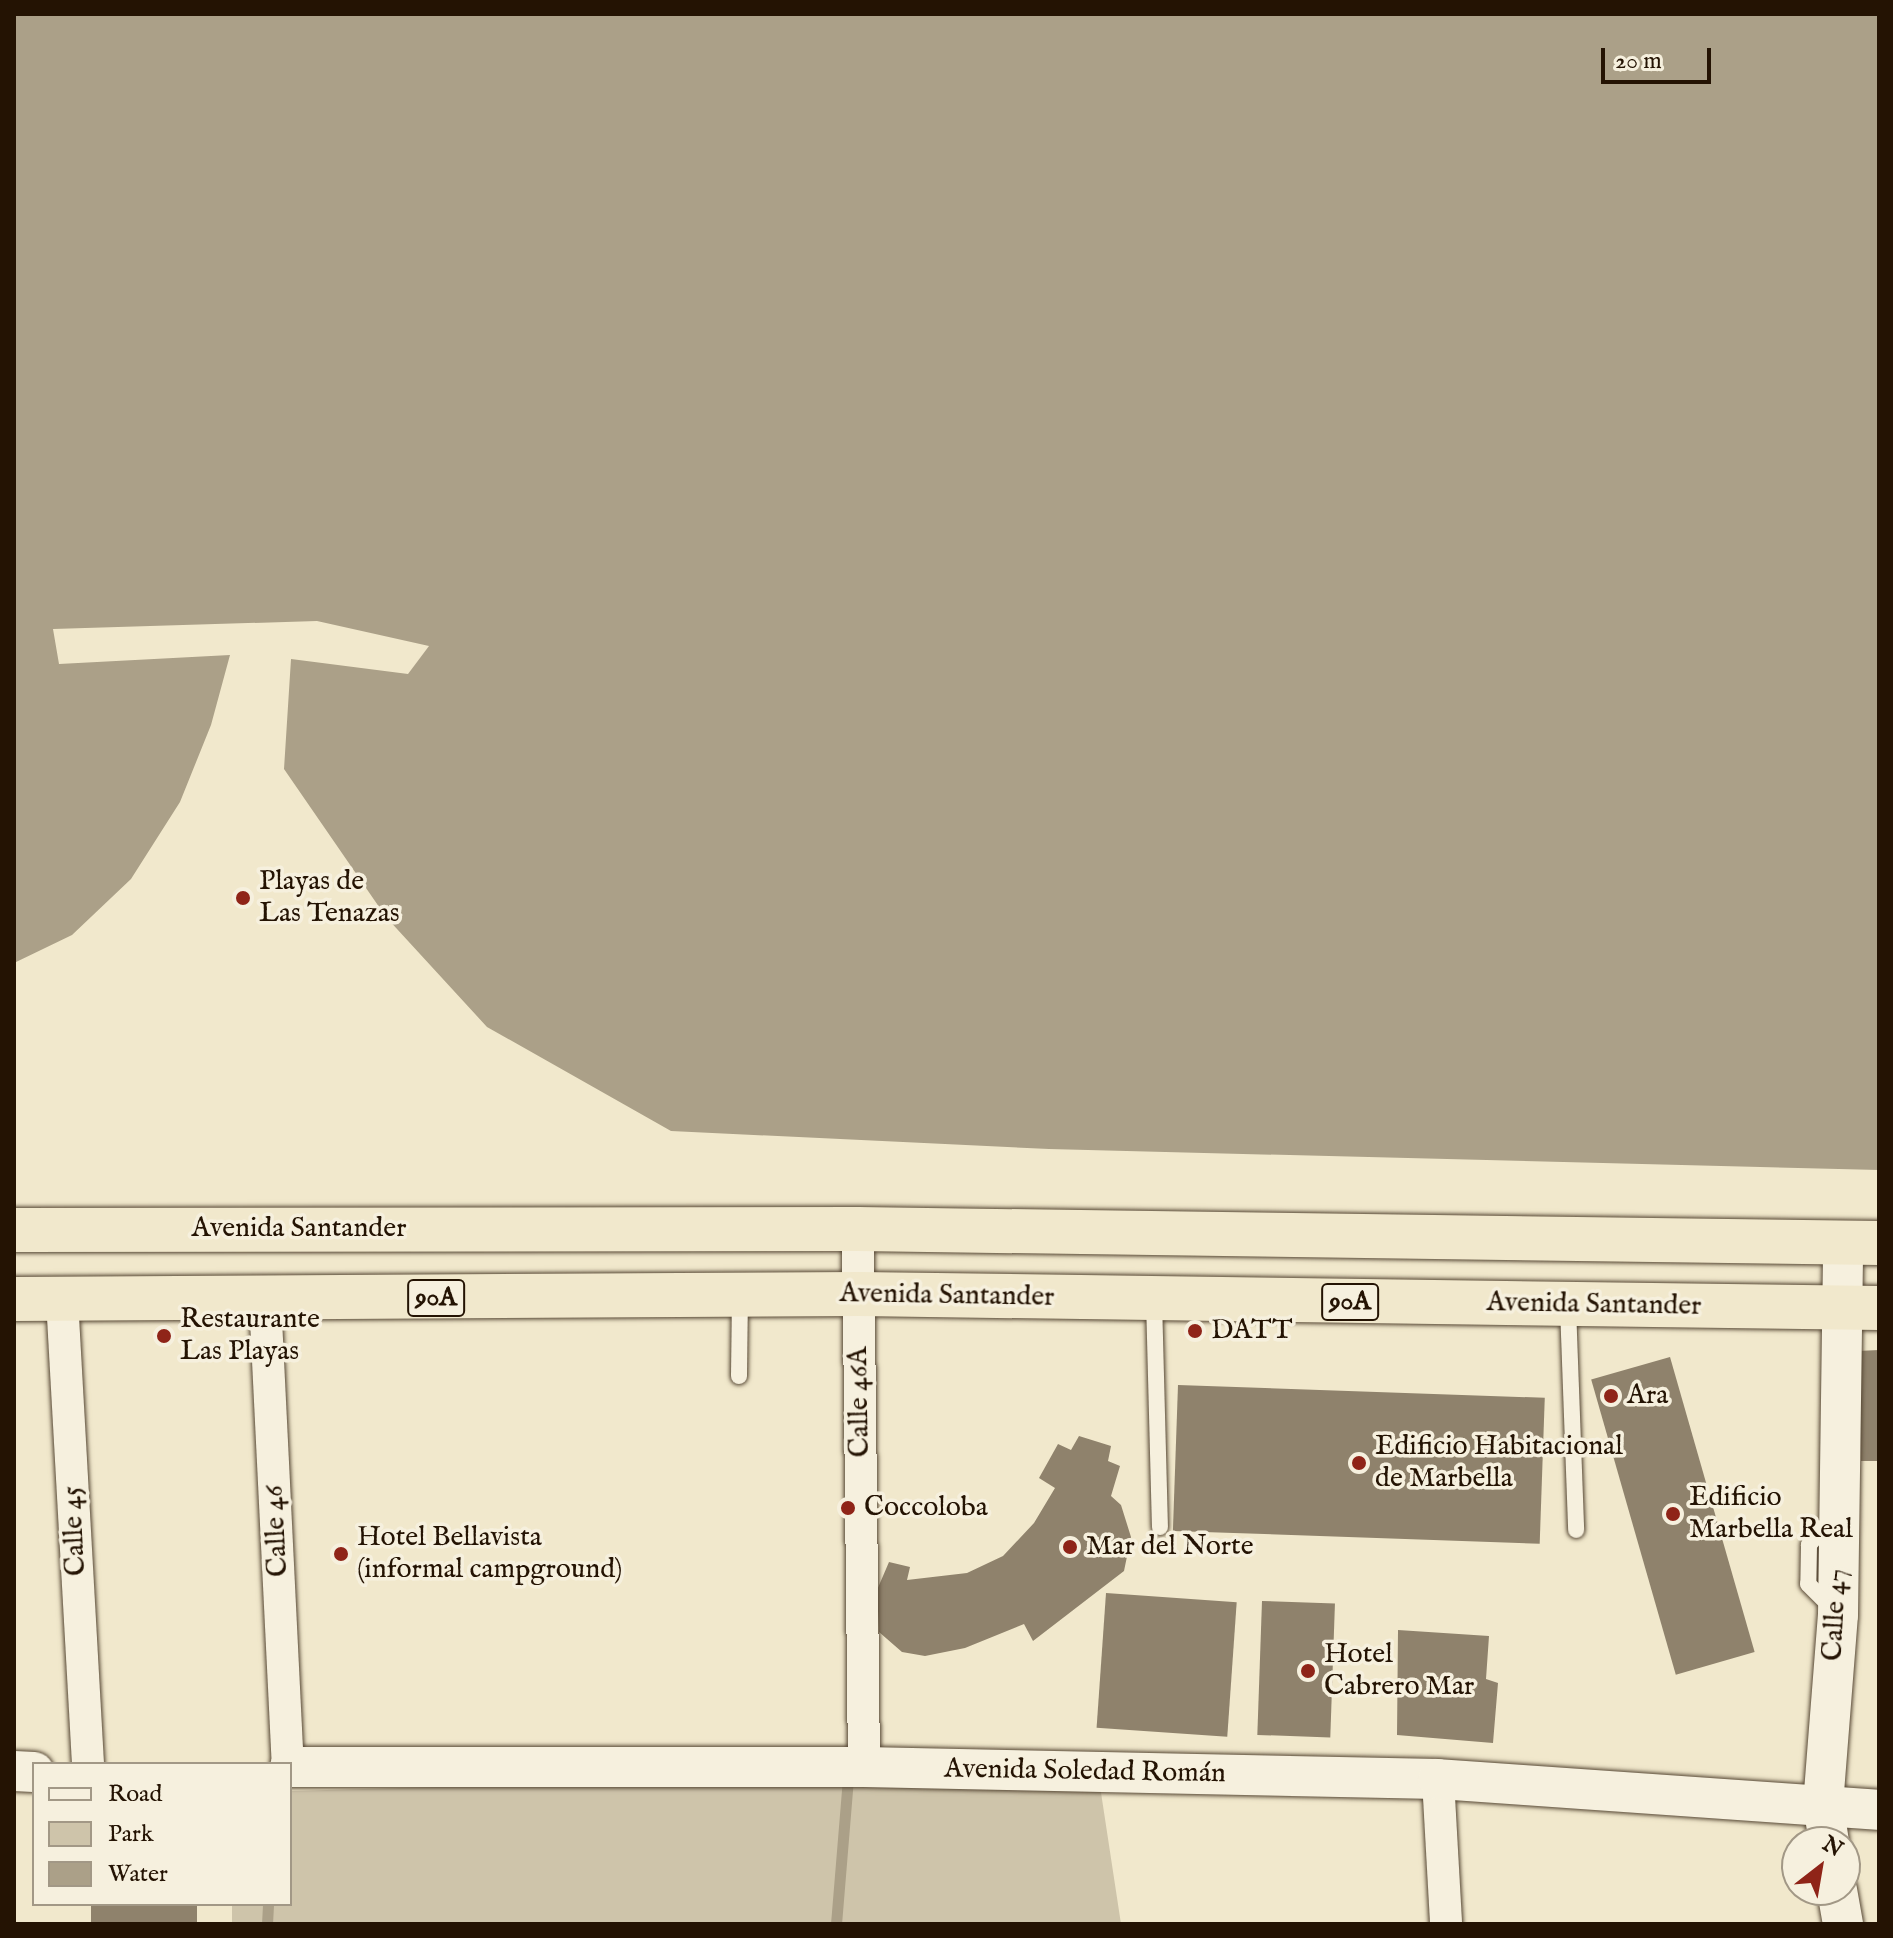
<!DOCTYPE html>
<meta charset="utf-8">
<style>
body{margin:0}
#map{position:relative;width:1893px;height:1938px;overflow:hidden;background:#f1e8cc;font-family:"IM FELL English",serif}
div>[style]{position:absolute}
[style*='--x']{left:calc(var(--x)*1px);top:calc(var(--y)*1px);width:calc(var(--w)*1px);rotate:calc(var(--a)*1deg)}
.green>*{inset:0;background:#cec4aa}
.water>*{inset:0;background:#aba088}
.stream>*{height:11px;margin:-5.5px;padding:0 5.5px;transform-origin:5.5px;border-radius:5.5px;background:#aba088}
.building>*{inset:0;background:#8f826c;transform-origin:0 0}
.roads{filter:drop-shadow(0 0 2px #574835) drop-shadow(0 0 2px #574835)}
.service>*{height:16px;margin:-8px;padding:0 8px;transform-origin:8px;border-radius:8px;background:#f6f0de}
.minor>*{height:32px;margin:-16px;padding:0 16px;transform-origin:16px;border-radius:16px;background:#f6f0de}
.tertiary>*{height:40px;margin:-20px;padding:0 20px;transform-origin:20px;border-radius:20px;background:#f6f0de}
.trunk>*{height:44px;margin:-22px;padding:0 22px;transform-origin:22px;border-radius:22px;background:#f1e8cc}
.dots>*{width:22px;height:22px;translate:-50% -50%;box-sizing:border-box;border:4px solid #f6f0de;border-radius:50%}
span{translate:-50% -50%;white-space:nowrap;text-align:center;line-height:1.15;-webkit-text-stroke:7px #f6f0de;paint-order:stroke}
.shield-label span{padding:2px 6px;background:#f6f0de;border:2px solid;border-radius:6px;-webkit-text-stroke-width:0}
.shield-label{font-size:26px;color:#241303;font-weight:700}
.poi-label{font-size:28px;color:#241303}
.left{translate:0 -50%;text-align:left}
.street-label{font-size:28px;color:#241303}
.frame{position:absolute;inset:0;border:16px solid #241303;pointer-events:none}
.legend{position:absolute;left:32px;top:1762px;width:260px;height:144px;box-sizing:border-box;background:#f6f0de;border:2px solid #a29886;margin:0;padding:10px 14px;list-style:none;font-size:24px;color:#241303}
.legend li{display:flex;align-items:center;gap:16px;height:40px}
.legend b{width:40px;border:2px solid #a29886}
.north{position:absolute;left:1781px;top:1826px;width:80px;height:80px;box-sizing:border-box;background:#f6f0de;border:2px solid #a29886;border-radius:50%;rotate:31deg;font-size:22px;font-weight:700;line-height:32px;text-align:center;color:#241303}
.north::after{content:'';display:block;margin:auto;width:28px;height:36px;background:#8f2418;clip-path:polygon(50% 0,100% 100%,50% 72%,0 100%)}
.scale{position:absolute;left:1601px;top:48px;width:110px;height:36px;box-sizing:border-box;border:4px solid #241303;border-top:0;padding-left:10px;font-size:24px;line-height:28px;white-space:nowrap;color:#241303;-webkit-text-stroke:6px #f6f0de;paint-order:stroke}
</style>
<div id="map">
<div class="green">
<i style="clip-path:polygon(800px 1777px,1100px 1786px,1121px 1924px,232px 1924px,232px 1904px,290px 1904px,290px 1791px)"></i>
</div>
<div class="water">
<i style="clip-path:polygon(14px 14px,1879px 14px,1879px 1170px,1049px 1149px,671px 1131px,487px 1027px,386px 917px,284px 769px,291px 659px,408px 674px,429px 646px,317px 621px,53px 629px,59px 664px,230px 655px,211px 725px,180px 802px,131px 879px,72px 935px,14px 963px)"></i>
</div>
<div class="stream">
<i style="--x:267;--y:1924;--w:20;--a:-87"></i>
<i style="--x:836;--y:1924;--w:146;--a:-85.3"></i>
</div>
<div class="building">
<i style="clip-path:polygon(1879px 1350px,1879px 1461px,1861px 1461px,1858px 1351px)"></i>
<i style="left:1670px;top:1357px;width:307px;height:82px;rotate:74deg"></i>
<i style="left:1178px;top:1385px;width:367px;height:146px;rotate:2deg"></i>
<i style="clip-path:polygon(1079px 1436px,1111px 1446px,1108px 1461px,1120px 1466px,1111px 1496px,1121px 1505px,1131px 1537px,1124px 1571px,1033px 1641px,1024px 1624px,965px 1648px,925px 1656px,902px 1652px,879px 1632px,877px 1590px,889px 1562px,910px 1567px,907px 1580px,967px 1573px,1003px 1556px,1034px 1523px,1055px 1488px,1039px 1478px,1058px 1444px,1071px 1450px)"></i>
<i style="left:1106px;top:1593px;width:131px;height:135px;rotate:4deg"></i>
<i style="left:1262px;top:1601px;width:73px;height:134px;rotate:2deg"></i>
<i style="clip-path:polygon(1398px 1630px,1489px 1636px,1486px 1679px,1498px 1683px,1493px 1743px,1397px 1735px)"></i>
<i style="left:91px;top:1905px;width:106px;height:19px"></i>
</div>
<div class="roads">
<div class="service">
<i style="--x:1154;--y:1300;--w:227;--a:88.5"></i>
<i style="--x:1568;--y:1307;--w:223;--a:87.9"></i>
<i style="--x:739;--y:1376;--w:79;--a:-89.3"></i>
<i style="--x:1833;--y:1517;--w:37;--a:131"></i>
<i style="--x:1809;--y:1545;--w:39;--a:91"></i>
<i style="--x:1808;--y:1584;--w:37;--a:45"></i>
</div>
<div class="minor">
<i style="--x:858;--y:1229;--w:538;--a:89.36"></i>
<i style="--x:62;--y:1299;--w:466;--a:86.8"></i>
<i style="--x:265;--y:1299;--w:466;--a:87.2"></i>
<i style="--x:1438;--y:1779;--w:145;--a:86.8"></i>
</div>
<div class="tertiary">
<i style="--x:290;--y:1767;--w:574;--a:0"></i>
<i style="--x:864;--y:1767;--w:574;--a:1.2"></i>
<i style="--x:1438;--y:1779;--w:442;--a:4"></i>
<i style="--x:14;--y:1771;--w:20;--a:3"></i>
<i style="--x:1829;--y:1842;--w:37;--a:-99"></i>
<i style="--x:1823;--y:1805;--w:191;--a:-85.5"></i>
<i style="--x:1838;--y:1615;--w:373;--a:-89.2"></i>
<i style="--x:1837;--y:1890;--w:35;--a:80"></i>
</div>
<div class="trunk">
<i style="--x:14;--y:1230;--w:844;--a:-0.07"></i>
<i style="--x:858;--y:1229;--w:1021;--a:0.79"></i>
<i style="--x:14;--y:1299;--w:845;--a:-0.34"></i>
<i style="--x:859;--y:1294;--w:1020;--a:0.79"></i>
</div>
</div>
<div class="dots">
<i style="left:243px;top:898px;background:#8f2418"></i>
<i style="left:1195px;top:1331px;background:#8f2418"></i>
<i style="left:164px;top:1336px;background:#8f2418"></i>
<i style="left:1611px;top:1396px;background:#8f2418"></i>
<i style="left:1359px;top:1463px;background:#8f2418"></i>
<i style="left:848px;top:1508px;background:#8f2418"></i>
<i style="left:1673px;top:1514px;background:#8f2418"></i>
<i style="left:1070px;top:1547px;background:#8f2418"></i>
<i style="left:341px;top:1554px;background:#8f2418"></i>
<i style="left:1308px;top:1671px;background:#8f2418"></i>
</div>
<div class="shield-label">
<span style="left:436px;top:1298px">90A</span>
<span style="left:1350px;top:1302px">90A</span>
</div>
<div class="poi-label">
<span class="left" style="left:259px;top:898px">Playas de<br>Las Tenazas</span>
<span class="left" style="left:180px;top:1336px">Restaurante<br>Las Playas</span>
<span class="left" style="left:1211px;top:1331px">DATT</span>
<span class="left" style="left:1627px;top:1396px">Ara</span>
<span class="left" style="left:1375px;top:1463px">Edificio Habitacional<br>de Marbella</span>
<span class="left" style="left:1689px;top:1514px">Edificio<br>Marbella Real</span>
<span class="left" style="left:864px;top:1508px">Coccoloba</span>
<span class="left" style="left:357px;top:1554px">Hotel Bellavista<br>(informal campground)</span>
<span class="left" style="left:1086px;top:1547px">Mar del Norte</span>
<span class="left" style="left:1324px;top:1671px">Hotel<br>Cabrero Mar</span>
</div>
<div class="street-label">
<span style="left:299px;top:1229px">Avenida Santander</span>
<span style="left:947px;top:1296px;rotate:1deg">Avenida Santander</span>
<span style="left:1594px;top:1305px;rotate:1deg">Avenida Santander</span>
<span style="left:860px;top:1402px;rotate:-91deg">Calle 46A</span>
<span style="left:75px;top:1531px;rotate:-93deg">Calle 45</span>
<span style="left:277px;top:1531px;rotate:-93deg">Calle 46</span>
<span style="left:1836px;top:1615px;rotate:-87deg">Calle 47</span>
<span style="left:1085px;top:1772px;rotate:1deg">Avenida Soledad Román</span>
</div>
<div class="frame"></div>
<ul class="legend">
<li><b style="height:10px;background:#f6f0de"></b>Road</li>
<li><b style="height:22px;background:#cec4aa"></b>Park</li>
<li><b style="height:22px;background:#aba088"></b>Water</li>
</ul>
<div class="north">N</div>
<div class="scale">20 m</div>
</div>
